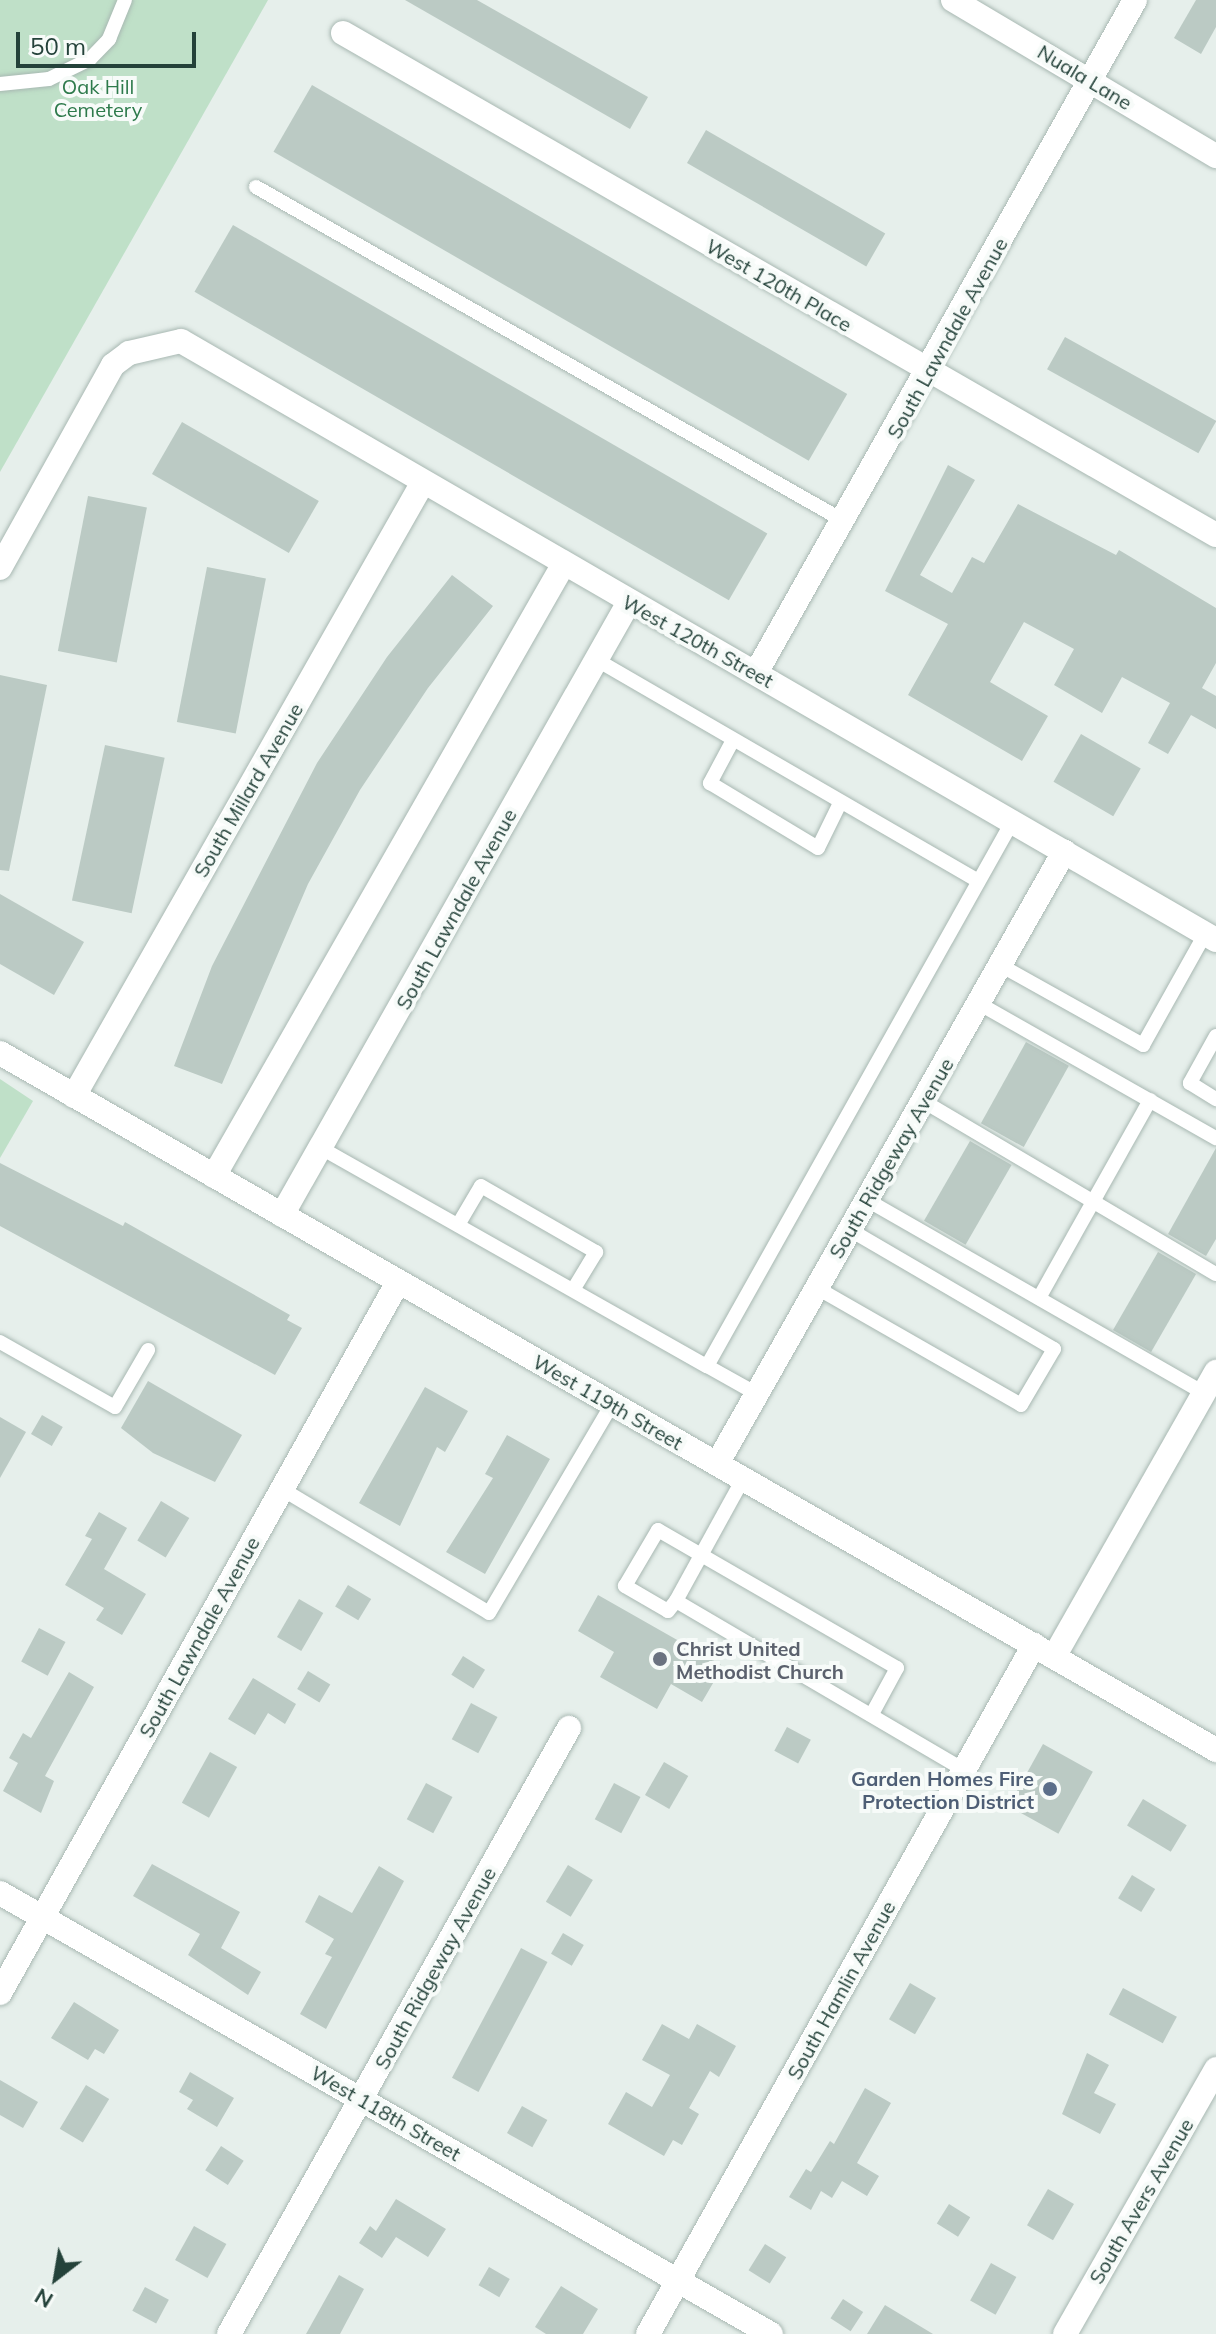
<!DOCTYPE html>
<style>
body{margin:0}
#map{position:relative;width:1216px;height:2334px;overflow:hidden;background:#e6efeb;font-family:Mulish,sans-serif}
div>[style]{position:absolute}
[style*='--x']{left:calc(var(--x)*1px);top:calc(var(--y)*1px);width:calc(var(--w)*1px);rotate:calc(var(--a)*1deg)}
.green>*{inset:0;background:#bfe0c8}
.building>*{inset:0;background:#bbcac4;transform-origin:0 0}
.roads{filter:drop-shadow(0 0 2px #a8b8b2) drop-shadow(0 0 2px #a8b8b2)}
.service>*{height:14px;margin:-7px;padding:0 7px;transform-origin:7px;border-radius:7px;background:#fff}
.minor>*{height:24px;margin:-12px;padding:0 12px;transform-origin:12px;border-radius:12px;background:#fff}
.tertiary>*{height:24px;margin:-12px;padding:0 12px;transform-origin:12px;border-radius:12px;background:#fff}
.dots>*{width:22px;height:22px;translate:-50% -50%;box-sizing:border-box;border:4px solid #f7fbf9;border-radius:50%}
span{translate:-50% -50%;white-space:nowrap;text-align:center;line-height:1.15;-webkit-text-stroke:8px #f7fbf9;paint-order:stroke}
.street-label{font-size:20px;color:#24423a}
.park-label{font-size:20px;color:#2d7a4b}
.worship-label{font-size:20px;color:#5b616d;font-weight:700}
.left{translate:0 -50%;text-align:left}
.service-label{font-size:20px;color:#4e5e75;font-weight:700}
.right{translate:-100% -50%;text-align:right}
.north{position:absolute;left:16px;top:2238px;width:80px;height:80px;-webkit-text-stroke:6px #f7fbf9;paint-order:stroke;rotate:211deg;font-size:22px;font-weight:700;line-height:32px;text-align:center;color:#24423a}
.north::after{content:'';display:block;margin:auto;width:28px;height:36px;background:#24423a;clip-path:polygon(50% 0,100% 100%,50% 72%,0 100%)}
.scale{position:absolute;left:16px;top:32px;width:180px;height:36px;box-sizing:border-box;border:4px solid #24423a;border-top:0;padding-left:10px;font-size:24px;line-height:28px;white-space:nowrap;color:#24423a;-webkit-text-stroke:6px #f7fbf9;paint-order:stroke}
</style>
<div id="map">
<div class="green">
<i style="clip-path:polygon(0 0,268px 0,0 472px)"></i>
<i style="clip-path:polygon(0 1079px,33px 1101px,0 1158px)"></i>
</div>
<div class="building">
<i style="clip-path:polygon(405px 0,477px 0,648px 97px,630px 129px)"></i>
<i style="clip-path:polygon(1196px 0,1216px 0,1216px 27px,1201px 54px,1174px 38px)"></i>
<i style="left:312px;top:85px;width:618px;height:77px;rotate:30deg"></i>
<i style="left:706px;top:130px;width:207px;height:38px;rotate:30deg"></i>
<i style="left:233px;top:225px;width:617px;height:77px;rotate:30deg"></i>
<i style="left:1065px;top:337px;width:173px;height:37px;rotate:29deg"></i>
<i style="left:182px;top:422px;width:158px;height:60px;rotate:30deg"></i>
<i style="clip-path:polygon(948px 465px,975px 480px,920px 575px,952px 593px,972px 557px,984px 563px,1018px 504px,1116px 555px,1119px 550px,1216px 608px,1216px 663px,1202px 688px,1216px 696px,1216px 729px,1191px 715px,1168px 754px,1148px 743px,1170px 703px,1122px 677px,1102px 713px,1054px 685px,1074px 649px,1024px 622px,990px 682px,1048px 716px,1022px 761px,908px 695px,948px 624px,885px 591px)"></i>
<i style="left:88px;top:496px;width:60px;height:158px;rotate:11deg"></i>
<i style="left:207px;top:567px;width:60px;height:158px;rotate:11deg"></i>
<i style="clip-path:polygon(452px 575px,493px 606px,428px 688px,360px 790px,308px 884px,222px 1084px,174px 1066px,212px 966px,317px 763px,387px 657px)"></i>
<i style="clip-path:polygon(0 675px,47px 685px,9px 871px,0 870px)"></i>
<i style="left:1081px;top:734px;width:69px;height:55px;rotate:30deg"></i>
<i style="left:105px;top:745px;width:61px;height:159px;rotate:12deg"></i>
<i style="clip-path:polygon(0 894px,84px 942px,54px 995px,0 964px)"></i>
<i style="left:1026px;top:1042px;width:49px;height:93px;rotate:29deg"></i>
<i style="left:970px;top:1141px;width:48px;height:92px;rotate:30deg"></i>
<i style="clip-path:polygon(1216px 1148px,1216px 1239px,1206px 1256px,1168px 1234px)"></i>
<i style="clip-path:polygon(0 1163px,123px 1226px,125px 1222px,290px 1315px,287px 1320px,302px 1328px,275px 1375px,0 1226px)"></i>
<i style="left:1158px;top:1252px;width:44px;height:90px;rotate:30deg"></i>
<i style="clip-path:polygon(148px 1381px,242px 1435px,215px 1482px,153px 1453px,121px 1428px)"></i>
<i style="clip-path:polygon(425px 1387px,468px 1411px,445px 1452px,437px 1447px,400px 1526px,359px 1503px)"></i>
<i style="left:42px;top:1415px;width:24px;height:22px;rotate:30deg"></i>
<i style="clip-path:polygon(0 1417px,26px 1432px,0 1478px)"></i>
<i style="clip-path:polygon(507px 1435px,550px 1459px,485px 1574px,446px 1552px,493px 1478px,485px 1474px)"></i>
<i style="left:161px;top:1501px;width:33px;height:46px;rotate:31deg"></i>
<i style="clip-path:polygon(99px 1512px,127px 1528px,104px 1569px,146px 1594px,122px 1635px,96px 1620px,104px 1608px,65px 1585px,92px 1539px,85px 1536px)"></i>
<i style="left:348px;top:1585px;width:27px;height:25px;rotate:31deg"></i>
<i style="clip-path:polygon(598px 1595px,723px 1666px,702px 1702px,671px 1684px,657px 1709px,600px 1677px,614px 1652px,578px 1631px)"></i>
<i style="left:299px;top:1599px;width:28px;height:44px;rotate:30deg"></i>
<i style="left:39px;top:1628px;width:30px;height:38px;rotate:28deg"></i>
<i style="left:463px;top:1656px;width:26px;height:22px;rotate:32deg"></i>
<i style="left:308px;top:1671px;width:26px;height:21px;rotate:31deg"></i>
<i style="clip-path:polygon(69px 1672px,94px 1687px,45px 1776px,54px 1781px,41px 1813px,3px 1791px,18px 1763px,9px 1758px,23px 1733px,31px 1738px)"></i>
<i style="clip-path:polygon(253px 1678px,296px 1704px,285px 1724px,268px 1713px,255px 1735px,228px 1719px)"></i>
<i style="left:471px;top:1703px;width:30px;height:41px;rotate:28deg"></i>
<i style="left:787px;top:1727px;width:27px;height:27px;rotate:28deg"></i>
<i style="left:1043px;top:1744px;width:57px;height:71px;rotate:29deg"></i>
<i style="left:210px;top:1752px;width:31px;height:58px;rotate:29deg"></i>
<i style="left:664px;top:1762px;width:28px;height:38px;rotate:30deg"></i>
<i style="left:426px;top:1783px;width:30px;height:41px;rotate:28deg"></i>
<i style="left:614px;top:1783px;width:30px;height:41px;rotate:28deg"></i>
<i style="left:1143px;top:1799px;width:51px;height:31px;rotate:31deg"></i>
<i style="clip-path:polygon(152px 1864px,240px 1912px,221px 1948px,261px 1972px,248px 1995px,188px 1955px,200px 1934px,133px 1896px)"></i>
<i style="left:568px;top:1865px;width:29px;height:43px;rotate:31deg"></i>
<i style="clip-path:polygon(379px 1866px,404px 1881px,326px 2029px,300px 2014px,332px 1957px,325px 1954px,334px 1939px,305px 1922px,319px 1895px,352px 1913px)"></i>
<i style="left:1132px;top:1875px;width:27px;height:27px;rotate:31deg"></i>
<i style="left:563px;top:1933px;width:24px;height:24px;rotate:30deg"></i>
<i style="left:521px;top:1948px;width:30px;height:147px;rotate:28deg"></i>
<i style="left:910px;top:1983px;width:30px;height:42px;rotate:30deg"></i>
<i style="left:1123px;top:1988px;width:61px;height:30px;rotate:28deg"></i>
<i style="clip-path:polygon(74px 2002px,119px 2030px,104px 2054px,95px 2049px,88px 2060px,51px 2038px)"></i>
<i style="clip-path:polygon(662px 2024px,689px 2039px,697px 2024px,736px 2046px,719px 2077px,710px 2071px,689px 2108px,699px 2114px,682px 2145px,673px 2140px,664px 2156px,608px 2124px,626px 2092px,652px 2107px,670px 2075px,642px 2060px)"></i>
<i style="clip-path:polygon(1087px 2053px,1109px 2065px,1094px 2093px,1116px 2104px,1100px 2134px,1062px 2114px)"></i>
<i style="clip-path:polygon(190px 2072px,234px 2098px,217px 2127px,187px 2109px,193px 2100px,179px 2092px)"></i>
<i style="clip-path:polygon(0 2080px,38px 2102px,23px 2128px,0 2115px)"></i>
<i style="left:86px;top:2085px;width:27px;height:51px;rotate:31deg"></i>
<i style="clip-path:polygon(865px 2088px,891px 2103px,857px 2163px,879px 2176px,867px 2196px,842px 2181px,832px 2198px,821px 2191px,811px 2210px,789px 2197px,806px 2169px,811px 2172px,830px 2141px,834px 2144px)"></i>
<i style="left:522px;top:2106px;width:29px;height:31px;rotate:29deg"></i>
<i style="left:221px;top:2146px;width:27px;height:29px;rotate:33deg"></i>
<i style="left:1048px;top:2189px;width:30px;height:42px;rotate:30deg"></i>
<i style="clip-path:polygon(396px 2199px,446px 2229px,428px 2257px,396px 2237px,382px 2258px,359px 2243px,370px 2226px,376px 2231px)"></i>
<i style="left:949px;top:2204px;width:25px;height:23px;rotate:32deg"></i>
<i style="left:194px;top:2226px;width:37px;height:39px;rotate:29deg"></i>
<i style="left:765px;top:2244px;width:25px;height:31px;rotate:32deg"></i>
<i style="left:991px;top:2263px;width:29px;height:43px;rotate:29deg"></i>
<i style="left:489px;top:2267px;width:24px;height:21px;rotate:30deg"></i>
<i style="clip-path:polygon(339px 2275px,364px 2289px,340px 2334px,306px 2334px)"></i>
<i style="clip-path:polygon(561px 2286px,598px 2309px,583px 2334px,546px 2334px,535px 2327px)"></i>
<i style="left:145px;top:2287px;width:27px;height:27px;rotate:28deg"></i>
<i style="left:843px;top:2299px;width:24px;height:23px;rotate:33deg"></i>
<i style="clip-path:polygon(885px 2305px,933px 2334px,867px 2334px)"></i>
</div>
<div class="roads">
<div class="service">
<i style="--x:0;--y:84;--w:49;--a:-5.8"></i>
<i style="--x:49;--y:79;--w:46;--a:-26"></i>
<i style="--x:90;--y:59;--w:28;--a:-46"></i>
<i style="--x:109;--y:39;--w:42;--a:-67.7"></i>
<i style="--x:256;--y:187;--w:676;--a:29.6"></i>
<i style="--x:597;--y:660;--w:441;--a:30.1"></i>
<i style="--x:733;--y:740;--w:49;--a:118.1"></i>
<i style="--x:710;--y:783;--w:126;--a:31"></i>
<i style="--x:818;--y:848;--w:50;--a:-63.9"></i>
<i style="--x:1000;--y:965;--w:164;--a:29.2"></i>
<i style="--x:1143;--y:1045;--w:127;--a:-60.8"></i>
<i style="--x:978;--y:1003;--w:274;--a:29.6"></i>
<i style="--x:1216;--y:1036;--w:54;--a:119"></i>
<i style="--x:1190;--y:1083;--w:31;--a:32"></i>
<i style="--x:923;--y:1101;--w:340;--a:30.6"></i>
<i style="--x:321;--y:1148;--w:443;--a:29.5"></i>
<i style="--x:707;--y:1366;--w:624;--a:-60.72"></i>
<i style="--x:867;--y:1200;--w:388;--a:29.8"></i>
<i style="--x:458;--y:1225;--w:45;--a:-59.5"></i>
<i style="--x:481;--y:1186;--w:133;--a:29.9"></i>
<i style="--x:596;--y:1252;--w:44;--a:121.2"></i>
<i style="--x:817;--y:1288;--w:235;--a:29.8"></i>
<i style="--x:1021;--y:1405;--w:65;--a:-59.5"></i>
<i style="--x:1054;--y:1349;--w:236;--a:-149.7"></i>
<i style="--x:1039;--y:1298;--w:227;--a:-60.7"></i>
<i style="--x:0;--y:1342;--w:132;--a:29.5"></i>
<i style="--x:115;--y:1407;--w:66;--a:-59.9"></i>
<i style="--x:707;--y:1366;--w:57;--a:29.2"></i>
<i style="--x:743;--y:1479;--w:139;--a:118.8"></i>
<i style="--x:676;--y:1601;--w:334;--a:30.4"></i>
<i style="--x:282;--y:1489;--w:241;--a:30.9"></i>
<i style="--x:489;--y:1613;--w:243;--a:-59.5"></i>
<i style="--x:676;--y:1601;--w:13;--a:129"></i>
<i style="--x:668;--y:1611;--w:50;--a:-149.8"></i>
<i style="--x:625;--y:1586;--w:65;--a:-59.5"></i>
<i style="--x:658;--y:1530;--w:276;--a:30"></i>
<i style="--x:897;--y:1668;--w:52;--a:118.5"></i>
</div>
<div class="minor">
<i style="--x:953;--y:0;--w:306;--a:30.7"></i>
<i style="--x:343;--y:33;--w:1007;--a:29.9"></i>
<i style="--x:0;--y:568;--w:232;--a:-60.9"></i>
<i style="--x:113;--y:365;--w:20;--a:-37"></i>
<i style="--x:129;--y:353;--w:53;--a:-13"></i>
<i style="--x:181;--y:341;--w:1196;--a:30.06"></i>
<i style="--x:756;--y:673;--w:772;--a:-60.61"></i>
<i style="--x:74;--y:1096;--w:704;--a:-60.38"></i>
<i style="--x:214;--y:1176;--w:701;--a:-60.26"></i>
<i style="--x:282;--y:1215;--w:704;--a:-60.49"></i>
<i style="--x:717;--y:1464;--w:704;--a:-60.45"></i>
<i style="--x:1054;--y:1657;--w:328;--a:-60.4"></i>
<i style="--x:0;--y:1893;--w:888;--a:29.77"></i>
<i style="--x:0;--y:1993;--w:815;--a:-60.76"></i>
<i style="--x:229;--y:2334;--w:695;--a:-60.71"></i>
<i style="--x:648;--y:2334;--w:790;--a:-60.74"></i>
<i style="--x:1065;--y:2334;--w:305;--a:-60.3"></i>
</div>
<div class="tertiary">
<i style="--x:0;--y:1053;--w:1402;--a:29.82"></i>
</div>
</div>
<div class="dots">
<i style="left:660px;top:1659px;background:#6b7280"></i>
<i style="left:1050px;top:1789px;background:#5c6f8a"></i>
</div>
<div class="street-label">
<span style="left:1085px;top:77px;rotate:31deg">Nuala Lane</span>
<span style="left:779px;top:285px;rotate:30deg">West 120th Place</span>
<span style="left:947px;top:338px;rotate:-61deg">South Lawndale Avenue</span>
<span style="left:698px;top:641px;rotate:29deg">West 120th Street</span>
<span style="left:248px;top:790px;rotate:-60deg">South Millard Avenue</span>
<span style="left:456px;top:909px;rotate:-61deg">South Lawndale Avenue</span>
<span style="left:891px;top:1158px;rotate:-60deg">South Ridgeway Avenue</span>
<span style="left:608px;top:1402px;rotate:30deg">West 119th Street</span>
<span style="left:199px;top:1637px;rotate:-61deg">South Lawndale Avenue</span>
<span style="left:435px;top:1968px;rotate:-61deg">South Ridgeway Avenue</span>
<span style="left:841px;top:1990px;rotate:-61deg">South Hamlin Avenue</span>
<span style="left:386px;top:2113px;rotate:30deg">West 118th Street</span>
<span style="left:1141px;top:2201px;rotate:-60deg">South Avers Avenue</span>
</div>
<div class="park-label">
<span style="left:98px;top:98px">Oak Hill<br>Cemetery</span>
</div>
<div class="worship-label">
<span class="left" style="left:676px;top:1660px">Christ United<br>Methodist Church</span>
</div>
<div class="service-label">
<span class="right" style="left:1034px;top:1790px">Garden Homes Fire<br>Protection District</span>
</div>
<div class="north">N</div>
<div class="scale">50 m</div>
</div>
